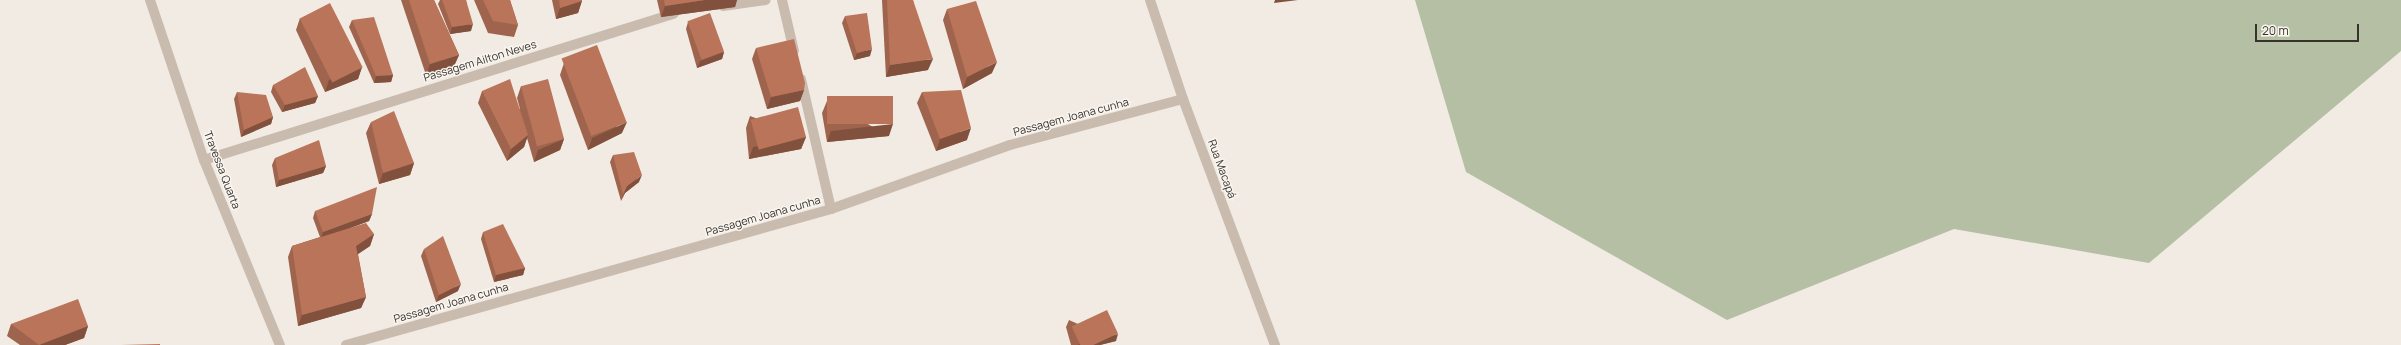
<!DOCTYPE html>
<meta charset="utf-8">
<style>
body{margin:0}
#map{position:relative;width:2401px;height:345px;overflow:hidden;background:#f1ebe3;font-family:Manrope,sans-serif}
div>[style]{position:absolute}
[style*='--x']{left:calc(var(--x)*1px);top:calc(var(--y)*1px);width:calc(var(--w)*1px);rotate:calc(var(--a)*1deg)}
.green>*{inset:0;background:#b5bfa4}
.minor>*{height:10px;margin:-5px;padding:0 5px;transform-origin:5px;border-radius:5px;background:#c9bcaf}
.wall>*{inset:0;background:#9f644d}
.shaded-wall>*{inset:0;background:#82513e}
.building>*{inset:0;background:#b97459;transform-origin:0 0}
span{translate:-50% -50%;white-space:nowrap;text-align:center;line-height:1.15;-webkit-text-stroke:3px #f9f5ef;paint-order:stroke}
.street-label{font-size:11px;color:#39312d}
.scale{position:absolute;left:2255px;top:24px;width:104px;height:18px;box-sizing:border-box;border:2px solid #39312d;border-top:0;padding-left:5px;font-size:12px;line-height:14px;white-space:nowrap;color:#39312d;-webkit-text-stroke:3px #f9f5ef;paint-order:stroke}
</style>
<div id="map">
<div class="green">
<i style="clip-path:polygon(1415px 0,2401px 0,2401px 51px,2149px 263px,1954px 229px,1727px 320px,1466px 172px)"></i>
</div>
<div class="minor">
<i style="--x:150;--y:0;--w:169;--a:71.4"></i>
<i style="--x:204;--y:160;--w:200;--a:67.7"></i>
<i style="--x:782;--y:0;--w:52;--a:76.8"></i>
<i style="--x:1150;--y:0;--w:104;--a:71.6"></i>
<i style="--x:1183;--y:99;--w:263;--a:69.5"></i>
<i style="--x:723;--y:6;--w:43;--a:-7.9"></i>
<i style="--x:801;--y:79;--w:133;--a:77"></i>
<i style="--x:204;--y:160;--w:492;--a:-17.3"></i>
<i style="--x:346;--y:345;--w:504;--a:-15.66"></i>
<i style="--x:831;--y:209;--w:190;--a:-19.7"></i>
<i style="--x:1010;--y:145;--w:179;--a:-14.9"></i>
</div>
<div class="wall">
<i style="clip-path:polygon(401px 0,434px 0,459px 55px,454px 66px,426px 75px)"></i>
<i style="clip-path:polygon(440px 0,466px 0,471px 31px,450px 34px,438px 4px)"></i>
<i style="clip-path:polygon(474px 0,510px 0,518px 25px,514px 37px,488px 33px)"></i>
<i style="clip-path:polygon(552px 0,582px 0,578px 13px,556px 19px)"></i>
<i style="clip-path:polygon(657px 0,737px 0,735px 7px,661px 17px)"></i>
<i style="clip-path:polygon(882px 0,913px 0,928px 70px,886px 77px)"></i>
<i style="clip-path:polygon(947px 9px,992px 73px,963px 89px,943px 20px)"></i>
<i style="clip-path:polygon(845px 16px,870px 56px,854px 60px,842px 23px)"></i>
<i style="clip-path:polygon(300px 18px,362px 67px,358px 79px,325px 92px,296px 30px)"></i>
<i style="clip-path:polygon(352px 20px,393px 75px,391px 82px,374px 83px,349px 27px)"></i>
<i style="clip-path:polygon(688px 22px,724px 52px,722px 59px,697px 68px,686px 29px)"></i>
<i style="clip-path:polygon(756px 48px,804px 90px,800px 101px,767px 109px,752px 59px)"></i>
<i style="clip-path:polygon(564px 63px,622px 133px,588px 150px,560px 75px)"></i>
<i style="clip-path:polygon(273px 85px,318px 96px,315px 103px,282px 112px,271px 92px)"></i>
<i style="clip-path:polygon(521px 86px,564px 139px,560px 150px,534px 162px,527px 138px,524px 147px,507px 161px,478px 103px,482px 91px,520px 109px,517px 98px)"></i>
<i style="clip-path:polygon(237px 92px,273px 117px,271px 124px,241px 137px,234px 99px)"></i>
<i style="clip-path:polygon(922px 92px,967px 140px,936px 151px,917px 103px)"></i>
<i style="clip-path:polygon(827px 101px,889px 136px,827px 142px,822px 113px)"></i>
<i style="clip-path:polygon(750px 116px,806px 137px,801px 149px,749px 159px,746px 128px)"></i>
<i style="clip-path:polygon(371px 122px,414px 163px,410px 175px,379px 184px,366px 133px)"></i>
<i style="clip-path:polygon(613px 155px,639px 182px,625px 193px,621px 201px,610px 162px)"></i>
<i style="clip-path:polygon(275px 158px,326px 166px,323px 173px,276px 187px,272px 165px)"></i>
<i style="clip-path:polygon(315px 211px,372px 214px,369px 221px,350px 228px,374px 234px,370px 246px,358px 254px,366px 297px,361px 308px,298px 326px,288px 257px,292px 246px,320px 237px,313px 218px)"></i>
<i style="clip-path:polygon(483px 232px,525px 268px,523px 275px,494px 282px,481px 239px)"></i>
<i style="clip-path:polygon(424px 249px,458px 291px,436px 302px,421px 256px)"></i>
<i style="clip-path:polygon(1069px 320px,1116px 341px,1100px 345px,1071px 345px,1066px 327px)"></i>
<i style="clip-path:polygon(11px 324px,88px 326px,84px 338px,65px 345px,20px 345px,7px 336px)"></i>
</div>
<div class="shaded-wall">
<i style="clip-path:polygon(705px 0,737px 0,735px 7px,661px 17px,665px 6px)"></i>
<i style="clip-path:polygon(1275px 0,1298px 0,1274px 3px)"></i>
<i style="clip-path:polygon(582px 1px,578px 13px,556px 19px,560px 8px)"></i>
<i style="clip-path:polygon(473px 24px,471px 31px,450px 34px,452px 27px)"></i>
<i style="clip-path:polygon(872px 49px,870px 56px,854px 60px,857px 53px)"></i>
<i style="clip-path:polygon(724px 52px,722px 59px,697px 68px,700px 61px)"></i>
<i style="clip-path:polygon(459px 55px,454px 66px,426px 75px,430px 64px)"></i>
<i style="clip-path:polygon(933px 59px,928px 70px,886px 77px,890px 65px)"></i>
<i style="clip-path:polygon(997px 62px,992px 73px,963px 89px,967px 77px)"></i>
<i style="clip-path:polygon(362px 67px,358px 79px,325px 92px,329px 80px)"></i>
<i style="clip-path:polygon(393px 75px,391px 82px,374px 83px,376px 76px)"></i>
<i style="clip-path:polygon(804px 90px,800px 101px,767px 109px,771px 97px)"></i>
<i style="clip-path:polygon(318px 96px,315px 103px,282px 112px,285px 105px)"></i>
<i style="clip-path:polygon(273px 117px,271px 124px,241px 137px,244px 130px)"></i>
<i style="clip-path:polygon(627px 122px,622px 133px,588px 150px,592px 138px)"></i>
<i style="clip-path:polygon(893px 124px,889px 136px,827px 142px,831px 131px)"></i>
<i style="clip-path:polygon(971px 128px,967px 140px,936px 151px,940px 139px)"></i>
<i style="clip-path:polygon(528px 135px,524px 147px,507px 161px,511px 149px)"></i>
<i style="clip-path:polygon(806px 137px,801px 149px,749px 159px,753px 147px)"></i>
<i style="clip-path:polygon(564px 139px,560px 150px,534px 162px,538px 150px)"></i>
<i style="clip-path:polygon(414px 163px,410px 175px,379px 184px,383px 173px)"></i>
<i style="clip-path:polygon(326px 166px,323px 173px,276px 187px,279px 180px)"></i>
<i style="clip-path:polygon(642px 175px,639px 182px,625px 193px,621px 201px,627px 186px)"></i>
<i style="clip-path:polygon(372px 214px,369px 221px,321px 239px,323px 232px)"></i>
<i style="clip-path:polygon(374px 234px,370px 246px,352px 258px,356px 246px)"></i>
<i style="clip-path:polygon(525px 268px,523px 275px,494px 282px,496px 275px)"></i>
<i style="clip-path:polygon(461px 284px,458px 291px,436px 302px,439px 295px)"></i>
<i style="clip-path:polygon(366px 297px,361px 308px,298px 326px,302px 315px)"></i>
<i style="clip-path:polygon(88px 326px,84px 338px,65px 345px,39px 345px)"></i>
<i style="clip-path:polygon(1118px 334px,1116px 341px,1100px 345px,1077px 345px)"></i>
</div>
<div class="building">
<i style="clip-path:polygon(409px 0,434px 0,459px 55px,430px 64px)"></i>
<i style="clip-path:polygon(442px 0,466px 0,473px 24px,452px 27px)"></i>
<i style="clip-path:polygon(483px 0,510px 0,518px 25px,493px 21px)"></i>
<i style="clip-path:polygon(559px 0,582px 0,582px 1px,560px 8px)"></i>
<i style="clip-path:polygon(664px 0,705px 0,665px 6px)"></i>
<i style="clip-path:polygon(887px 0,913px 0,933px 59px,890px 65px)"></i>
<i style="clip-path:polygon(976px 1px,997px 62px,967px 77px,947px 9px)"></i>
<i style="left:330px;top:3px;width:72px;height:34px;rotate:63deg"></i>
<i style="left:710px;top:13px;width:41px;height:24px;rotate:70deg"></i>
<i style="clip-path:polygon(867px 13px,872px 49px,857px 53px,845px 16px)"></i>
<i style="clip-path:polygon(374px 17px,393px 75px,376px 76px,352px 20px)"></i>
<i style="clip-path:polygon(794px 39px,805px 83px,804px 90px,771px 97px,756px 48px)"></i>
<i style="left:597px;top:45px;width:83px;height:38px;rotate:69deg"></i>
<i style="clip-path:polygon(305px 67px,318px 96px,285px 105px,273px 85px)"></i>
<i style="clip-path:polygon(510px 79px,528px 135px,511px 149px,482px 91px)"></i>
<i style="left:548px;top:79px;width:62px;height:28px;rotate:75deg"></i>
<i style="clip-path:polygon(961px 90px,971px 128px,940px 139px,922px 92px)"></i>
<i style="clip-path:polygon(237px 92px,266px 95px,273px 117px,244px 130px)"></i>
<i style="left:893px;top:96px;width:28px;height:66px;rotate:90deg"></i>
<i style="left:798px;top:107px;width:31px;height:49px;rotate:75deg"></i>
<i style="clip-path:polygon(394px 111px,414px 163px,383px 173px,371px 122px)"></i>
<i style="clip-path:polygon(319px 140px,326px 166px,279px 180px,275px 158px)"></i>
<i style="clip-path:polygon(634px 152px,642px 175px,627px 186px,623px 194px,613px 155px)"></i>
<i style="clip-path:polygon(377px 187px,372px 214px,323px 232px,315px 211px)"></i>
<i style="clip-path:polygon(366px 223px,374px 234px,356px 246px,366px 297px,302px 315px,292px 246px)"></i>
<i style="clip-path:polygon(503px 224px,525px 268px,496px 275px,483px 232px)"></i>
<i style="clip-path:polygon(443px 236px,461px 284px,439px 295px,424px 249px)"></i>
<i style="clip-path:polygon(78px 299px,88px 326px,39px 345px,11px 324px)"></i>
<i style="left:1107px;top:310px;width:26px;height:39px;rotate:65deg"></i>
<i style="clip-path:polygon(160px 344px,160px 345px,121px 345px)"></i>
</div>
<div class="street-label">
<span style="left:480px;top:61px;rotate:-17deg">Passagem Ailton Neves</span>
<span style="left:1071px;top:117px;rotate:-15deg">Passagem Joana cunha</span>
<span style="left:1222px;top:169px;rotate:70deg">Rua Macapá</span>
<span style="left:222px;top:170px;rotate:69deg">Travessa Quarta</span>
<span style="left:763px;top:216px;rotate:-16deg">Passagem Joana cunha</span>
<span style="left:451px;top:303px;rotate:-16deg">Passagem Joana cunha</span>
</div>
<div class="scale">20 m</div>
</div>
